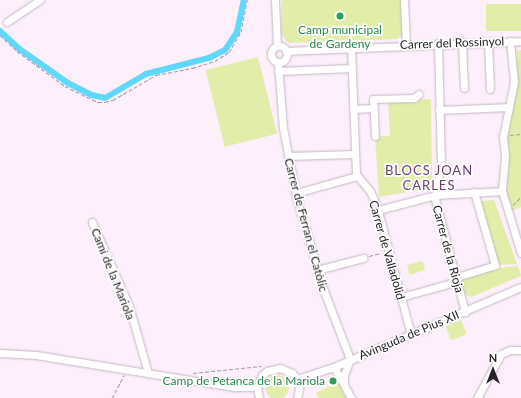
<!DOCTYPE html>
<meta charset="utf-8">
<style>
body{margin:0}
#map{position:relative;width:521px;height:398px;overflow:hidden;background:#fdeffc;font-family:Lato,sans-serif}
div>[style]{position:absolute}
[style*='--x']{left:calc(var(--x)*1px);top:calc(var(--y)*1px);width:calc(var(--w)*1px);rotate:calc(var(--a)*1deg)}
.green>*{inset:0;background:#e2edaa;transform-origin:0 0}
.round{border-radius:50%}
.canal>*{height:6px;margin:-3px;padding:0 3px;transform-origin:3px;border-radius:3px;background:#5fd8fb}
.path>*{height:1px;margin-top:-0.5px;transform-origin:0;background:repeating-linear-gradient(90deg,#a49aa3 0 4px,transparent 0 6px)}
.roads{filter:drop-shadow(0 0 1px #c4b7c2) drop-shadow(0 0 1px #c4b7c2)}
.minor>*{height:7px;margin:-3.5px;padding:0 3.5px;transform-origin:3.5px;border-radius:3.5px;background:#fff}
.minor>.ring{margin:-3.5px;padding:0;box-sizing:content-box;background:none;border:7px solid #fff;border-radius:50%}
.dots>*{width:11px;height:11px;translate:-50% -50%;box-sizing:border-box;border:2px solid #fff;border-radius:50%}
span{translate:-50% -50%;white-space:nowrap;text-align:center;line-height:1.15;-webkit-text-stroke:3.5px #fff;paint-order:stroke}
.leisure-label{font-size:12px;color:#27864d}
.right{translate:-100% -50%;text-align:right}
.street-label{font-size:12px;color:#292429}
.neighbourhood-label{font-size:13px;color:#6a3c71;letter-spacing:1px}
.north{position:absolute;left:473px;top:350px;width:40px;height:40px;-webkit-text-stroke:3px #fff;paint-order:stroke;rotate:0deg;font-size:11px;font-weight:700;line-height:16px;text-align:center;color:#292429}
.north::after{content:'';display:block;margin:auto;width:14px;height:18px;background:#292429;clip-path:polygon(50% 0,100% 100%,50% 72%,0 100%)}
</style>
<div id="map">
<div class="green">
<i style="clip-path:polygon(282px 0,401px 0,402px 34px,397px 39px,288px 43px,281px 33px)"></i>
<i style="left:521px;top:4px;width:27px;height:35px;rotate:90deg"></i>
<i style="clip-path:polygon(517px 50px,521px 50px,521px 207px,511px 211px,506px 193px,509px 165px,506px 133px,515px 86px)"></i>
<i style="left:258px;top:57px;width:79px;height:54px;rotate:76deg"></i>
<i style="clip-path:polygon(431px 99px,432px 188px,379px 197px,375px 136px,390px 136px,388px 100px)"></i>
<i style="clip-path:polygon(494px 200px,517px 264px,499px 265px,481px 201px)"></i>
<i style="clip-path:polygon(423px 261px,425px 270px,410px 275px,407px 265px)"></i>
<i style="clip-path:polygon(518px 266px,521px 276px,471px 297px,465px 295px,461px 279px,499px 268px)"></i>
<i style="left:461px;top:320px;width:15px;height:17px;rotate:67deg"></i>
<i class="round" style="left:265px;top:375px;width:24px;height:24px"></i>
<i style="clip-path:polygon(338px 382px,346px 398px,319px 398px,316px 393px)"></i>
</div>
<div class="canal">
<i style="--x:0;--y:31;--w:25;--a:43"></i>
<i style="--x:18;--y:48;--w:61;--a:35"></i>
<i style="--x:68;--y:83;--w:27;--a:27"></i>
<i style="--x:92;--y:95;--w:13;--a:13"></i>
<i style="--x:105;--y:98;--w:48;--a:-30.3"></i>
<i style="--x:146;--y:74;--w:65;--a:-14.3"></i>
<i style="--x:209;--y:58;--w:18;--a:-27"></i>
<i style="--x:225;--y:50;--w:22;--a:-56"></i>
<i style="--x:237;--y:32;--w:33;--a:-78"></i>
</div>
<div class="path">
<i style="--x:0;--y:35;--w:23;--a:43"></i>
<i style="--x:17;--y:51;--w:59;--a:36.1"></i>
<i style="--x:65;--y:86;--w:37;--a:26"></i>
<i style="--x:98;--y:102;--w:7;--a:0"></i>
<i style="--x:105;--y:102;--w:8;--a:-14"></i>
<i style="--x:113;--y:100;--w:50;--a:-30.2"></i>
<i style="--x:156;--y:75;--w:37;--a:-11"></i>
<i style="--x:192;--y:68;--w:24;--a:-17"></i>
<i style="--x:215;--y:61;--w:17;--a:-33"></i>
<i style="--x:229;--y:52;--w:23;--a:-59"></i>
<i style="--x:241;--y:32;--w:33;--a:-79"></i>
<i style="--x:510;--y:135;--w:11;--a:-5"></i>
<i style="--x:513;--y:205;--w:11;--a:-45"></i>
<i style="--x:369;--y:256;--w:12;--a:-14"></i>
<i style="--x:193;--y:373;--w:69;--a:-5.8"></i>
<i style="--x:112;--y:398;--w:26;--a:-62"></i>
</div>
<div class="roads">
<div class="minor">
<i style="--x:275;--y:0;--w:46;--a:87.5"></i>
<i style="--x:404;--y:0;--w:44;--a:87.4"></i>
<i style="--x:7;--y:22;--w:40;--a:-34"></i>
<i style="--x:510;--y:41;--w:41;--a:84.4"></i>
<i style="--x:514;--y:82;--w:56;--a:101.3"></i>
<i style="--x:503;--y:137;--w:19;--a:84"></i>
<i style="--x:505;--y:156;--w:35;--a:95"></i>
<i style="--x:502;--y:191;--w:65;--a:73"></i>
<i style="--x:462;--y:42;--w:46;--a:87.5"></i>
<i style="--x:488;--y:42;--w:47;--a:87.6"></i>
<i style="--x:438;--y:43;--w:120;--a:88.6"></i>
<i style="--x:441;--y:163;--w:36;--a:99"></i>
<i style="--x:435;--y:199;--w:117;--a:75.1"></i>
<i class="ring" style="left:271px;top:46px;width:9px;height:9px"></i>
<i style="--x:351;--y:48;--w:126;--a:87.7"></i>
<i style="--x:356;--y:174;--w:22;--a:51"></i>
<i style="--x:370;--y:191;--w:17;--a:66"></i>
<i style="--x:377;--y:207;--w:132;--a:75.1"></i>
<i style="--x:286;--y:51;--w:235;--a:-2.4"></i>
<i style="--x:278;--y:62;--w:66;--a:85.7"></i>
<i style="--x:283;--y:128;--w:73;--a:79"></i>
<i style="--x:297;--y:200;--w:95;--a:73.5"></i>
<i style="--x:324;--y:291;--w:73;--a:69.1"></i>
<i style="--x:278;--y:71;--w:74;--a:-2.3"></i>
<i style="--x:353;--y:109;--w:21;--a:-3"></i>
<i style="--x:439;--y:110;--w:70;--a:-2.5"></i>
<i style="--x:375;--y:136;--w:37;--a:-93"></i>
<i style="--x:373;--y:99;--w:41;--a:-1.4"></i>
<i style="--x:414;--y:98;--w:6;--a:-39"></i>
<i style="--x:288;--y:156;--w:67;--a:-1.7"></i>
<i style="--x:296;--y:193;--w:63;--a:-15.6"></i>
<i style="--x:378;--y:210;--w:60;--a:-14.5"></i>
<i style="--x:436;--y:195;--w:66;--a:-3.5"></i>
<i style="--x:92;--y:222;--w:92;--a:66.2"></i>
<i style="--x:129;--y:306;--w:70;--a:74.2"></i>
<i style="--x:317;--y:270;--w:48;--a:-14.6"></i>
<i style="--x:401;--y:297;--w:53;--a:-15.4"></i>
<i style="--x:452;--y:283;--w:11;--a:-41"></i>
<i style="--x:460;--y:276;--w:37;--a:-17"></i>
<i style="--x:495;--y:265;--w:76;--a:-106"></i>
<i style="--x:0;--y:353;--w:36;--a:3"></i>
<i style="--x:36;--y:355;--w:201;--a:9.2"></i>
<i style="--x:234;--y:387;--w:23;--a:0"></i>
<i style="--x:334;--y:367;--w:35;--a:61"></i>
<i style="--x:297;--y:379;--w:39;--a:-18"></i>
<i style="--x:334;--y:367;--w:203;--a:-23.2"></i>
<i style="--x:344;--y:383;--w:8;--a:-90"></i>
<i style="--x:344;--y:375;--w:17;--a:-69"></i>
<i style="--x:259;--y:398;--w:11;--a:-100"></i>
<i style="--x:257;--y:387;--w:13;--a:-67"></i>
<i style="--x:262;--y:375;--w:6;--a:-39"></i>
<i style="--x:267;--y:371;--w:13;--a:-13"></i>
<i style="--x:280;--y:368;--w:13;--a:23"></i>
<i style="--x:292;--y:373;--w:8;--a:50"></i>
<i style="--x:297;--y:379;--w:10;--a:79"></i>
<i style="--x:299;--y:389;--w:9;--a:103"></i>
<i style="--x:477;--y:398;--w:50;--a:-61.4"></i>
<i style="--x:501;--y:354;--w:10;--a:-24"></i>
<i style="--x:510;--y:350;--w:11;--a:0"></i>
</div>
</div>
<div class="dots">
<i style="left:340px;top:16px;background:#2e9e5b"></i>
<i style="left:333px;top:381px;background:#2e9e5b"></i>
</div>
<div class="leisure-label">
<span style="left:340px;top:37px">Camp municipal<br>de Gardeny</span>
<span class="right" style="left:325px;top:381px">Camp de Petanca de la Mariola</span>
</div>
<div class="street-label">
<span style="left:452px;top:43px;rotate:-2deg">Carrer del Rossinyol</span>
<span style="left:306px;top:225px;rotate:75deg">Carrer de Ferran el Catòlic</span>
<span style="left:448px;top:249px;rotate:75deg">Carrer de la Rioja</span>
<span style="left:387px;top:250px;rotate:74deg">Carrer de Valladolid</span>
<span style="left:113px;top:274px;rotate:68deg">Camí de la Mariola</span>
<span style="left:409px;top:335px;rotate:-23deg">Avinguda de Pius XII</span>
</div>
<div class="neighbourhood-label">
<span style="left:429px;top:178px">BLOCS JOAN<br>CARLES</span>
</div>
<div class="north">N</div>
</div>
